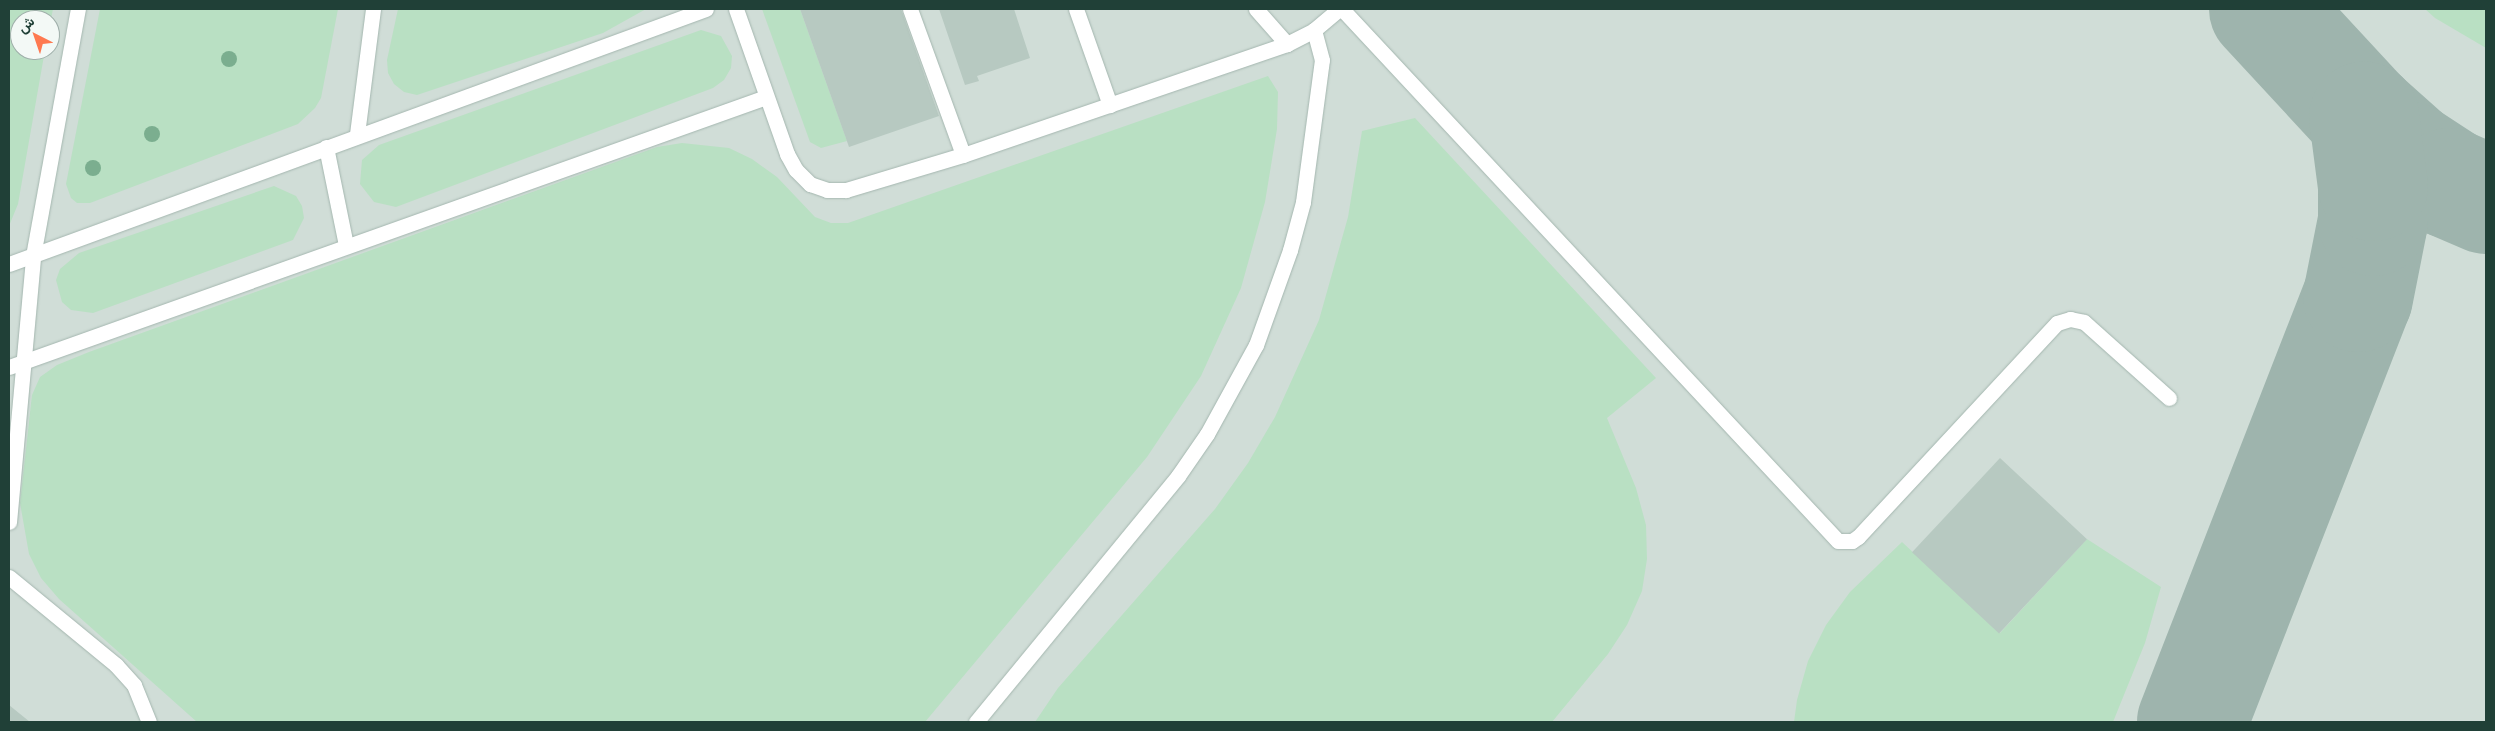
<!DOCTYPE html>
<meta charset="utf-8">
<style>
body{margin:0}
#map{position:relative;width:2495px;height:731px;overflow:hidden;background:#e2ede8;font-family:Montserrat,Vazirmatn,sans-serif}
div>[style]{position:absolute}
[style*='--x']{left:calc(var(--x)*1px);top:calc(var(--y)*1px);width:calc(var(--w)*1px);rotate:calc(var(--a)*1deg)}
.built>*{inset:0;background:#d0ddd7}
.green>*{inset:0;background:#b9e0c3}
.taxiway>*{height:110px;margin:-55px;padding:0 55px;transform-origin:55px;border-radius:55px;background:#9eb4ad}
.building>*{inset:0;background:#b7c9c1;transform-origin:0 0}
.roads{filter:drop-shadow(0 0 1px #a4b6af) drop-shadow(0 0 1px #a4b6af)}
.minor>*{height:15px;margin:-7.5px;padding:0 7.5px;transform-origin:7.5px;border-radius:7.5px;background:#fff}
.trees>*{width:16px;height:16px;margin:-8px;border-radius:50%;background:#7bae8f}
span{translate:-50% -50%;white-space:nowrap;text-align:center;line-height:1.15;-webkit-text-stroke:4px #f3f9f6;paint-order:stroke}
.frame{position:absolute;inset:0;border:10px solid #204037;pointer-events:none}
.north{position:absolute;left:10px;top:10px;width:50px;height:50px;box-sizing:border-box;background:#f3f9f6;border:1px solid #9fafaa;border-radius:50%;rotate:319deg;font-size:14px;font-weight:700;line-height:20px;text-align:center;color:#204037}
.north::after{content:'';display:block;margin:auto;width:18px;height:22px;background:#fe7950;clip-path:polygon(50% 0,100% 100%,50% 72%,0 100%)}
</style>
<div id="map">
<div class="built">
<i style="clip-path:polygon(evenodd,9px 9px,2486px 9px,2486px 722px,9px 722px,9px 9px,20px 20px,50px 20px,50px 50px,20px 50px,20px 20px)"></i>
</div>
<div class="green">
<i style="clip-path:polygon(9px 9px,53px 9px,50px 24px,50px 20px,20px 20px,20px 50px,45px 50px,18px 204px,9px 226px)"></i>
<i style="clip-path:polygon(100px 9px,338px 9px,321px 98px,315px 108px,298px 124px,90px 203px,77px 203px,71px 198px,66px 184px)"></i>
<i style="clip-path:polygon(398px 9px,646px 9px,603px 33px,417px 95px,404px 92px,394px 84px,388px 73px,387px 60px)"></i>
<i style="clip-path:polygon(762px 9px,800px 9px,847px 141px,821px 148px,810px 142px)"></i>
<i style="clip-path:polygon(2425px 9px,2486px 9px,2486px 48px,2435px 18px)"></i>
<i style="clip-path:polygon(701px 30px,721px 36px,732px 56px,731px 68px,724px 80px,713px 88px,396px 207px,374px 202px,360px 184px,362px 160px,379px 145px)"></i>
<i style="clip-path:polygon(1268px 76px,1278px 92px,1277px 129px,1265px 202px,1241px 288px,1201px 376px,1147px 457px,925px 722px,197px 722px,59px 599px,41px 578px,29px 554px,20px 503px,32px 395px,40px 377px,57px 365px,89px 352px,657px 147px,682px 143px,729px 148px,752px 159px,777px 177px,815px 217px,831px 223px,848px 223px)"></i>
<i style="clip-path:polygon(1415px 118px,1656px 378px,1607px 418px,1636px 488px,1646px 525px,1647px 559px,1642px 591px,1627px 625px,1608px 654px,1552px 722px,1035px 722px,1058px 688px,1215px 509px,1248px 463px,1275px 417px,1319px 320px,1348px 217px,1362px 131px)"></i>
<i style="clip-path:polygon(274px 186px,296px 196px,302px 206px,304px 218px,293px 240px,93px 313px,71px 310px,62px 302px,56px 280px,60px 269px,79px 253px)"></i>
<i style="clip-path:polygon(2087px 539px,2161px 587px,2145px 643px,2113px 722px,1794px 722px,1797px 700px,1808px 661px,1826px 625px,1850px 592px,1902px 542px,2000px 633px)"></i>
</div>
<div class="taxiway">
<i style="--x:2264;--y:9;--w:147;--a:47.2"></i>
<i style="--x:2364;--y:117;--w:60;--a:41.6"></i>
<i style="--x:2409;--y:157;--w:48;--a:33"></i>
<i style="--x:2449;--y:183;--w:40;--a:23.4"></i>
<i style="--x:2192;--y:722;--w:456;--a:-68.7"></i>
<i style="--x:2358;--y:297;--w:77;--a:-78.8"></i>
<i style="--x:2373;--y:221;--w:35;--a:-90"></i>
<i style="--x:2373;--y:186;--w:70;--a:-97.4"></i>
</div>
<div class="building">
<i style="clip-path:polygon(800px 9px,901px 9px,939px 116px,849px 147px)"></i>
<i style="clip-path:polygon(939px 9px,1014px 9px,1030px 58px,977px 76px,979px 81px,965px 85px)"></i>
<i style="left:2000px;top:458px;width:119px;height:129px;rotate:43deg"></i>
<i style="clip-path:polygon(9px 705px,30px 722px,9px 722px)"></i>
</div>
<div class="roads">
<div class="minor">
<i style="--x:736;--y:9;--w:154;--a:70.6"></i>
<i style="--x:787;--y:154;--w:18;--a:61"></i>
<i style="--x:796;--y:170;--w:20;--a:45"></i>
<i style="--x:810;--y:184;--w:18;--a:19"></i>
<i style="--x:827;--y:190;--w:19;--a:0"></i>
<i style="--x:846;--y:190;--w:122;--a:-16.7"></i>
<i style="--x:963;--y:155;--w:342;--a:-18.9"></i>
<i style="--x:1287;--y:44;--w:30;--a:-27"></i>
<i style="--x:1314;--y:30;--w:33;--a:-40"></i>
<i style="--x:910;--y:9;--w:155;--a:70"></i>
<i style="--x:1076;--y:9;--w:102;--a:70.5"></i>
<i style="--x:1256;--y:9;--w:47;--a:48.5"></i>
<i style="--x:1342;--y:9;--w:727;--a:47.01"></i>
<i style="--x:1838;--y:541;--w:14;--a:0"></i>
<i style="--x:1852;--y:541;--w:7;--a:-34"></i>
<i style="--x:1858;--y:537;--w:292;--a:-47.1"></i>
<i style="--x:2057;--y:323;--w:14;--a:-17"></i>
<i style="--x:2070;--y:319;--w:14;--a:12"></i>
<i style="--x:2084;--y:322;--w:114;--a:41.8"></i>
<i style="--x:357;--y:134;--w:126;--a:-82.7"></i>
<i style="--x:326;--y:147;--w:100;--a:78.5"></i>
<i style="--x:9;--y:264;--w:742;--a:-20.1"></i>
<i style="--x:9;--y:367;--w:804;--a:-19.63"></i>
<i style="--x:9;--y:522;--w:267;--a:-84.8"></i>
<i style="--x:33;--y:256;--w:251;--a:-79.7"></i>
<i style="--x:9;--y:577;--w:139;--a:39.4"></i>
<i style="--x:116;--y:665;--w:27;--a:48"></i>
<i style="--x:134;--y:685;--w:40;--a:68"></i>
<i style="--x:976;--y:722;--w:318;--a:-50.6"></i>
<i style="--x:1178;--y:476;--w:51;--a:-55.4"></i>
<i style="--x:1207;--y:434;--w:102;--a:-61.2"></i>
<i style="--x:1256;--y:345;--w:101;--a:-70.3"></i>
<i style="--x:1290;--y:250;--w:50;--a:-74.8"></i>
<i style="--x:1303;--y:202;--w:143;--a:-82.4"></i>
<i style="--x:1322;--y:60;--w:31;--a:-105"></i>
</div>
</div>
<div class="trees">
<i style="left:229px;top:59px"></i>
<i style="left:152px;top:134px"></i>
<i style="left:93px;top:168px"></i>
</div>
<div class="frame"></div>
<div class="north">ش</div>
</div>
